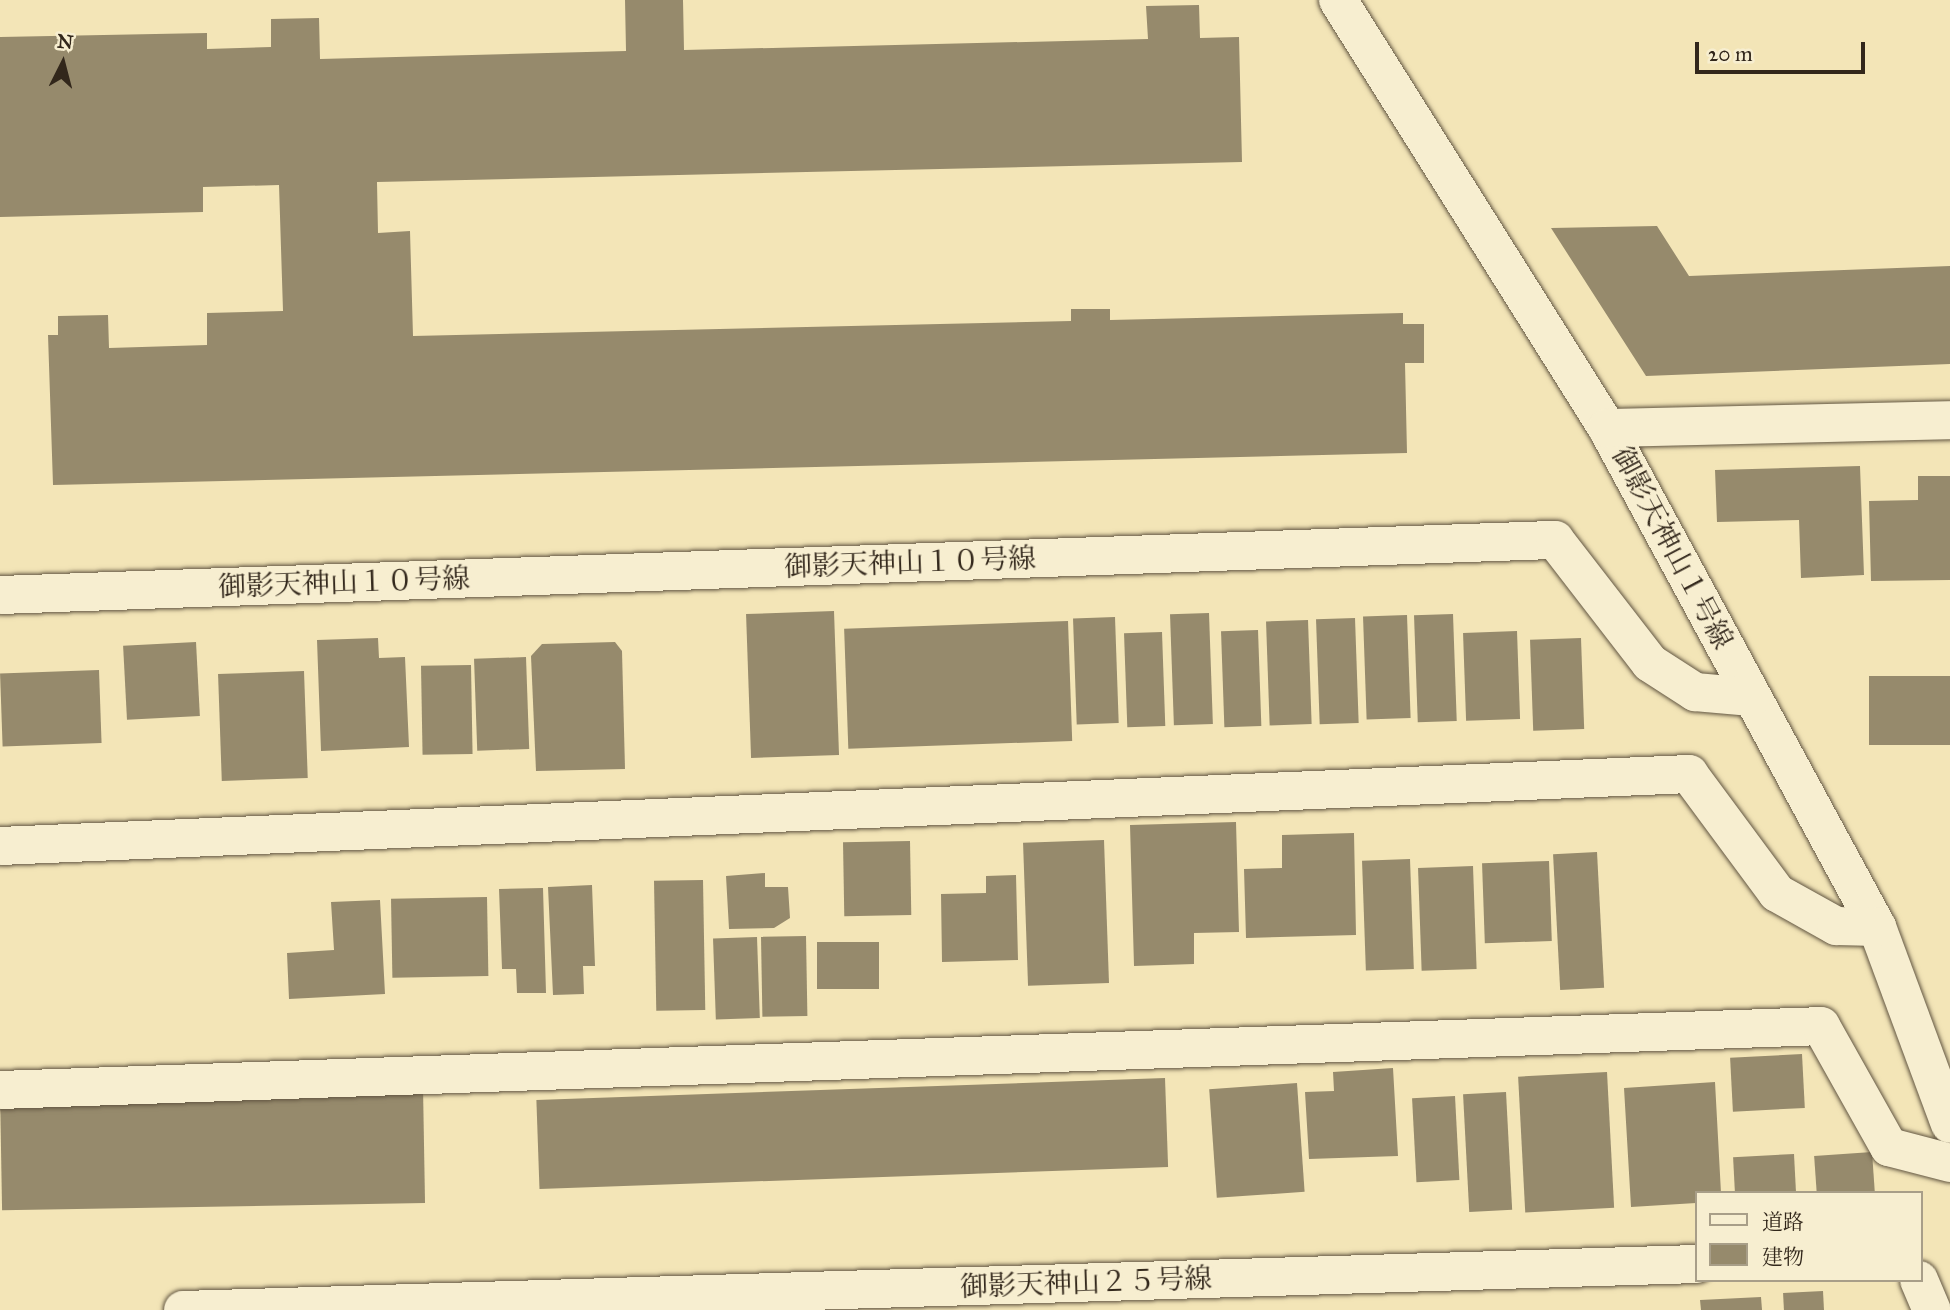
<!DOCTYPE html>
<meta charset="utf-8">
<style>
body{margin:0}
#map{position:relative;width:1950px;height:1310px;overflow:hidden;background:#f3e5b7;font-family:"IM FELL Great Primer","Noto Serif JP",serif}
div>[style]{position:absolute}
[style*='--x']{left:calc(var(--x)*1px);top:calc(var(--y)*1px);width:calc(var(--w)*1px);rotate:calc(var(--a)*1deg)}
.building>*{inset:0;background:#968a6c;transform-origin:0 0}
.roads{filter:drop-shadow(0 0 2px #625642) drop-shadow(0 0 2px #625642)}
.street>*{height:38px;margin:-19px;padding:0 19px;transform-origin:19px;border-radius:19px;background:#f7eed0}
span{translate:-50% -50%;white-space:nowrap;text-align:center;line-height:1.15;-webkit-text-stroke:5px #f7eed0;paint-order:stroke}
.street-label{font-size:28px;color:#32271b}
.legend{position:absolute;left:1695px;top:1191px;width:228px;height:91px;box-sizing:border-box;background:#f7eed0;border:2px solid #a89e88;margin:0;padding:9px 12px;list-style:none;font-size:21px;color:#32271b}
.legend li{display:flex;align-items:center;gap:14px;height:35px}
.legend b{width:35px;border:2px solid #a89e88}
.north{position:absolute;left:28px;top:28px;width:70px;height:70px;-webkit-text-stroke:5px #f7eed0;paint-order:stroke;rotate:6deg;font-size:19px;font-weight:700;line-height:28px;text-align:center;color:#32271b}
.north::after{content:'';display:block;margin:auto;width:24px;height:32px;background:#32271b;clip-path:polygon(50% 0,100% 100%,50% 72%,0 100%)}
.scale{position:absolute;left:1695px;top:42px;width:170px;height:32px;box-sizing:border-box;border:4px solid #32271b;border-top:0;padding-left:9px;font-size:21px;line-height:24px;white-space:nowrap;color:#32271b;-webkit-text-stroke:5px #f7eed0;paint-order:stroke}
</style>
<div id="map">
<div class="building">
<i style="clip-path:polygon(625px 0,683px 0,684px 50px,1148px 39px,1146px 6px,1199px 5px,1200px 38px,1239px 37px,1242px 162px,377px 182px,378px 233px,410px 231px,413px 336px,1071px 321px,1071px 309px,1110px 309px,1110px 320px,1403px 313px,1403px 324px,1424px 324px,1424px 363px,1405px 363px,1407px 453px,53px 485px,48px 335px,58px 335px,58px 316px,108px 315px,109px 348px,207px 345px,207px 313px,283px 311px,279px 185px,203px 187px,203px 212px,0 217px,0 37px,207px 33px,207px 49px,271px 47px,271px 19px,319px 18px,320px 59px,626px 51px)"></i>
<i style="clip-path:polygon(1657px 226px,1689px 276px,1950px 266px,1950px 364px,1646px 376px,1551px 228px)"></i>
<i style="clip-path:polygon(1860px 466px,1864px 575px,1801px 578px,1799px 520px,1717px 522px,1715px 470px)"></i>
<i style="clip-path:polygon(1918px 476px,1950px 476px,1950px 580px,1871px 581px,1869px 501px,1918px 500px)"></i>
<i style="left:834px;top:611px;width:144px;height:88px;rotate:88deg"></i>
<i style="left:1209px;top:613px;width:111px;height:39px;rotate:88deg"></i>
<i style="left:1453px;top:614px;width:107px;height:39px;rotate:88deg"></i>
<i style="left:1407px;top:615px;width:103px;height:44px;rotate:88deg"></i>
<i style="left:1115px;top:617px;width:106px;height:42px;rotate:88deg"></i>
<i style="left:1355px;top:618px;width:105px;height:39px;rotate:88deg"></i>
<i style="left:1308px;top:620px;width:104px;height:42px;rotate:88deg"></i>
<i style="left:1068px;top:621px;width:120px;height:224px;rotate:88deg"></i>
<i style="left:1258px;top:630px;width:96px;height:37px;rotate:88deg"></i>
<i style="left:1517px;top:631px;width:88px;height:54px;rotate:88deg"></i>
<i style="left:1162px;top:632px;width:94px;height:38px;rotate:88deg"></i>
<i style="clip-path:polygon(378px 638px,379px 658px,405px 657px,409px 747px,321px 751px,317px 640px)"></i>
<i style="left:1581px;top:638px;width:91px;height:51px;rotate:88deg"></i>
<i style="left:196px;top:642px;width:74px;height:73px;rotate:87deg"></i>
<i style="clip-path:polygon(615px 642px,622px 651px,625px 769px,536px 771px,531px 656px,542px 644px)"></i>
<i style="left:526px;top:657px;width:92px;height:52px;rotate:88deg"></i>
<i style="left:471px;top:665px;width:89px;height:50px;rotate:89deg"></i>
<i style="left:99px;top:670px;width:73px;height:99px;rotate:88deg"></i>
<i style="left:304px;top:671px;width:107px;height:86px;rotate:88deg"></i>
<i style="left:1950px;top:676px;width:69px;height:81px;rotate:90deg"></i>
<i style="clip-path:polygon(1236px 822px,1239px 932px,1194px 933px,1194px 964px,1134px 966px,1130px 825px)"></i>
<i style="clip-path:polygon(1354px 833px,1356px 935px,1246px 938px,1244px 869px,1282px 868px,1282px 835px)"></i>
<i style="left:1104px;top:840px;width:143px;height:81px;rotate:88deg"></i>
<i style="left:910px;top:841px;width:74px;height:67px;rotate:89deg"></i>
<i style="left:1597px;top:852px;width:136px;height:44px;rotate:87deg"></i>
<i style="left:1410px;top:859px;width:110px;height:48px;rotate:88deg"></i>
<i style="left:1549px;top:861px;width:80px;height:67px;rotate:88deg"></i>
<i style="left:1473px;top:866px;width:103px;height:55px;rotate:88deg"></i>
<i style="clip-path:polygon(765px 873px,765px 887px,788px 887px,790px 918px,774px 928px,729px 929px,726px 876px)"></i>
<i style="clip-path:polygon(1016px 875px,1018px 960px,942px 962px,941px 894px,986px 893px,986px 876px)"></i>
<i style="left:703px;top:880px;width:130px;height:49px;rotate:89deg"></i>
<i style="clip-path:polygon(592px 885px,595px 966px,583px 966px,584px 994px,553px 995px,548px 887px)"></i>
<i style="clip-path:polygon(543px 888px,546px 993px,517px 993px,516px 969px,502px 969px,499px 889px)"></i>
<i style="left:487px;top:897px;width:79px;height:96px;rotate:89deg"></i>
<i style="clip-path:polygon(380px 900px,385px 994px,289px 999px,287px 953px,334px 950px,331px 902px)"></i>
<i style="left:806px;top:936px;width:80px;height:45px;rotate:89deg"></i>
<i style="left:757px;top:937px;width:81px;height:44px;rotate:88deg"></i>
<i style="left:817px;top:942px;width:62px;height:47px"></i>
<i style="left:1802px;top:1054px;width:54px;height:72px;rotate:87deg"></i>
<i style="clip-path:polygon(1393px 1068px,1398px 1156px,1309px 1159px,1305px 1092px,1334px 1091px,1333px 1072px)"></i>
<i style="left:1607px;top:1072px;width:136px;height:89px;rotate:87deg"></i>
<i style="left:1165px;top:1078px;width:89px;height:629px;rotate:88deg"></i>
<i style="clip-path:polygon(1715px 1082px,1721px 1193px,1696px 1193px,1696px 1203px,1631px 1207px,1624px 1088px)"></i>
<i style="left:1297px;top:1083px;width:109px;height:88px;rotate:86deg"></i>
<i style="left:423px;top:1087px;width:116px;height:423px;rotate:89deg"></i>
<i style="left:1506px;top:1092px;width:118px;height:43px;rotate:87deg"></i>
<i style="left:1455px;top:1096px;width:84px;height:43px;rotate:87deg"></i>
<i style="left:1872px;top:1152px;width:41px;height:58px;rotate:86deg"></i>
<i style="left:1794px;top:1154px;width:39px;height:61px;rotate:87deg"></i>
<i style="left:1823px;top:1291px;width:19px;height:40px;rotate:87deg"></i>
<i style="clip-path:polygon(1761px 1297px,1762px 1310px,1701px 1310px,1700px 1300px)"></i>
</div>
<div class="roads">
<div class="street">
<i style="--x:1338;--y:0;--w:506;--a:57.85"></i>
<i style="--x:1607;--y:428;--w:567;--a:61.58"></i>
<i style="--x:1877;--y:927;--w:210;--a:69.7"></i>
<i style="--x:1607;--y:428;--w:343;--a:-1.3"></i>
<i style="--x:0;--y:595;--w:1556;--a:-2.03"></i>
<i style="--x:1555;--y:540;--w:155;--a:52.3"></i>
<i style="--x:1650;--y:663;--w:54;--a:32.8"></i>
<i style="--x:1695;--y:692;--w:57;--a:5"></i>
<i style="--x:0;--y:846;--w:1691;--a:-2.44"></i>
<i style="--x:1689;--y:774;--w:148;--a:53.5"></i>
<i style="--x:1777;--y:893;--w:68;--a:29.2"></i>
<i style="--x:1836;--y:926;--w:41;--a:1.4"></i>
<i style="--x:0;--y:1090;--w:1822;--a:-2.01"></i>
<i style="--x:1821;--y:1026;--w:139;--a:60.7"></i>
<i style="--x:1889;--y:1147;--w:63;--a:14.7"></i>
<i style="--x:1919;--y:1280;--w:33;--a:67"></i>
<i style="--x:183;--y:1310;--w:1514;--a:-1.74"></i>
</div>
</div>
<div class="street-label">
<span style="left:1672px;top:548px;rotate:62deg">御影天神山１号線</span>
<span style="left:910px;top:563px;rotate:-2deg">御影天神山１０号線</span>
<span style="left:344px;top:583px;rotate:-2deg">御影天神山１０号線</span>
<span style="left:1086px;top:1283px;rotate:-2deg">御影天神山２５号線</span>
</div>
<ul class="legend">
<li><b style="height:9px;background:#f7eed0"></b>道路</li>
<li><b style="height:19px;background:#968a6c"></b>建物</li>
</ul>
<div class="north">N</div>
<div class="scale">20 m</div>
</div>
